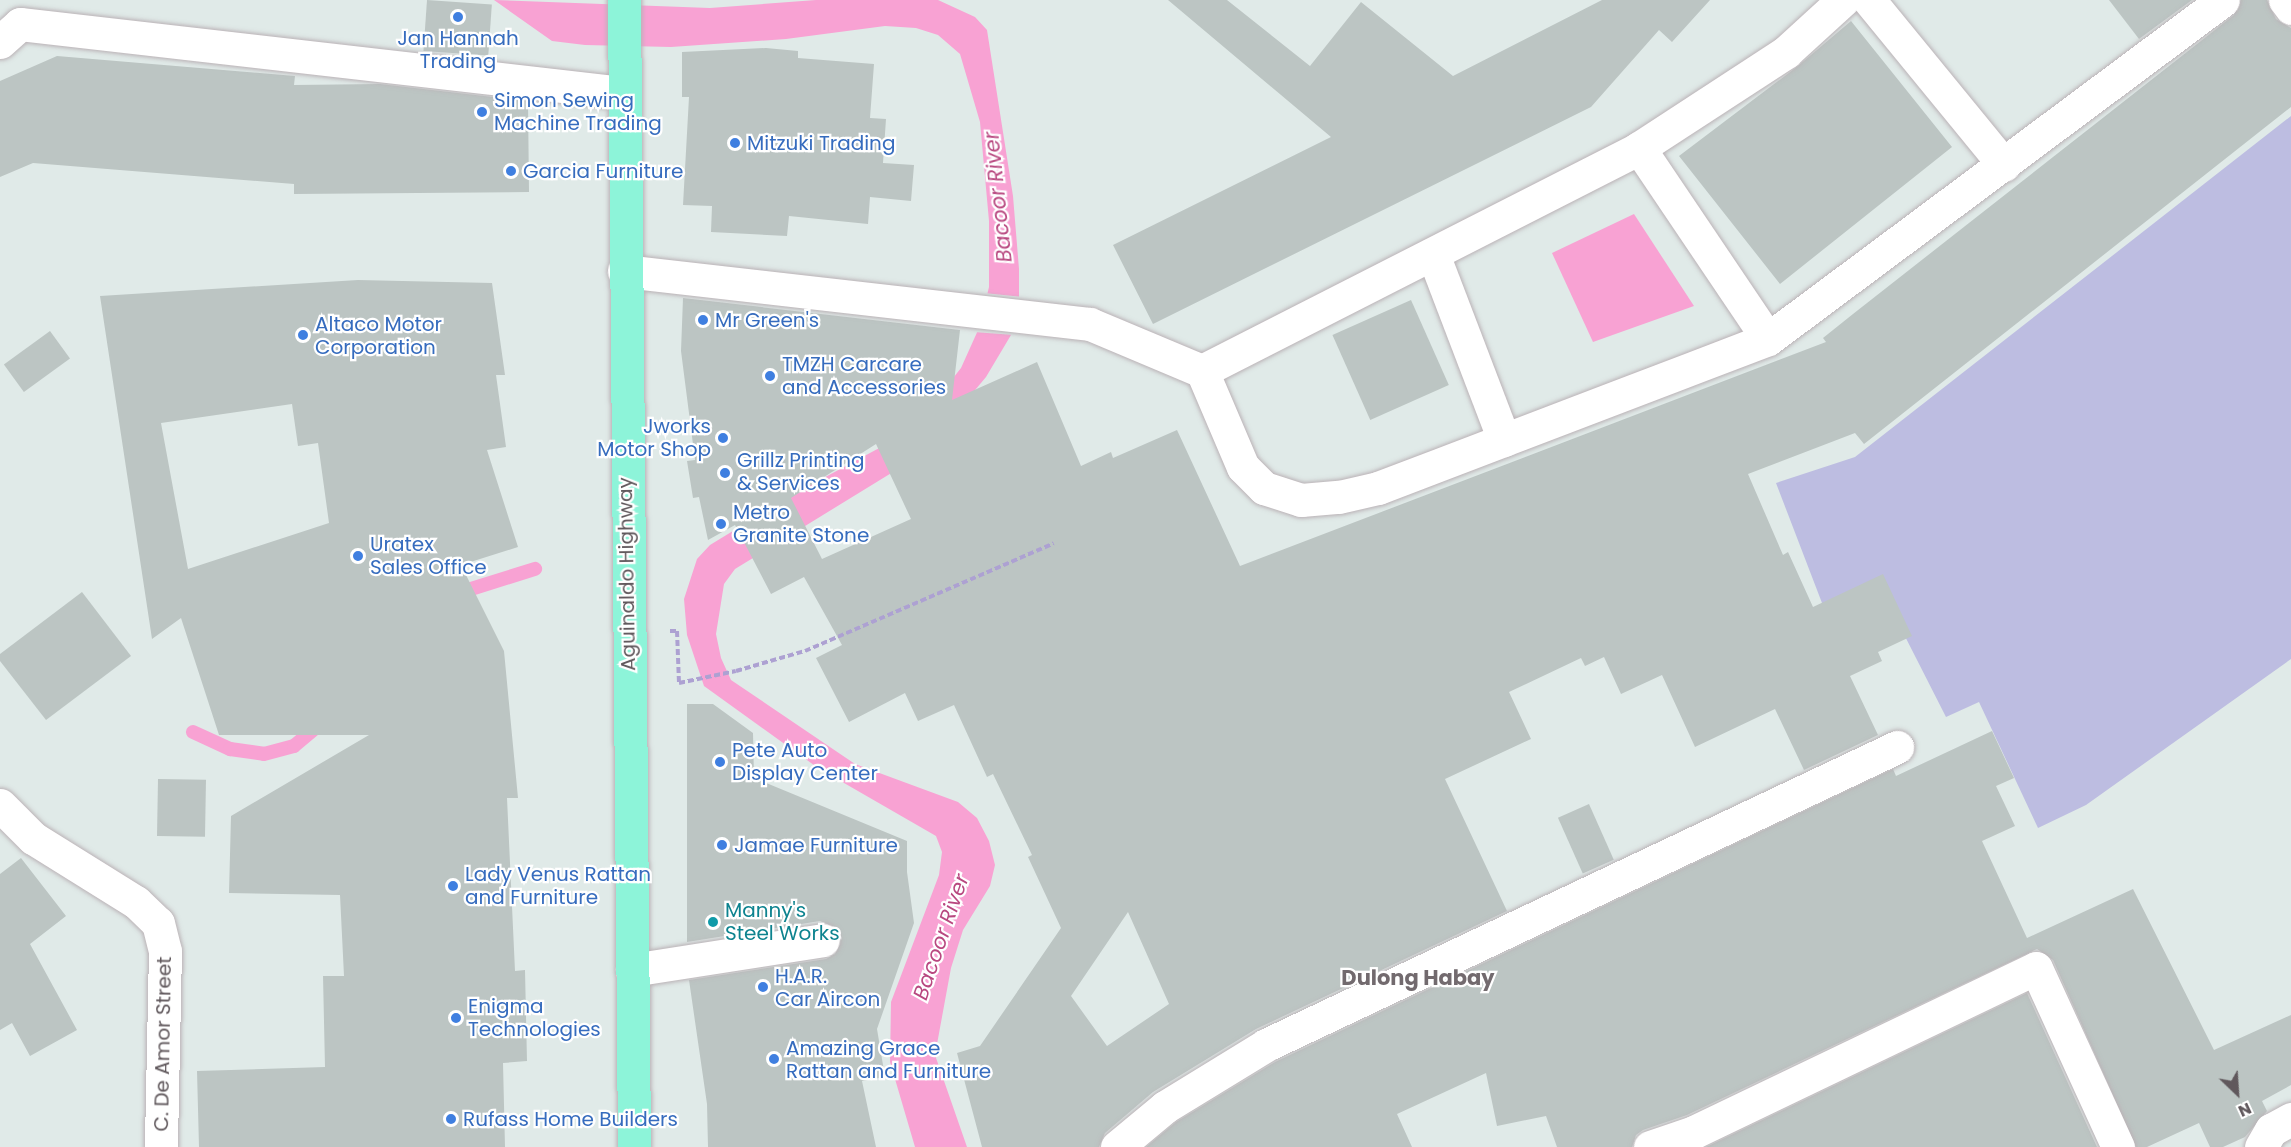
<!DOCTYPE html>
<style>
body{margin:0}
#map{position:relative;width:2291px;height:1147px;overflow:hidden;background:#e0eae8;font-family:Poppins,sans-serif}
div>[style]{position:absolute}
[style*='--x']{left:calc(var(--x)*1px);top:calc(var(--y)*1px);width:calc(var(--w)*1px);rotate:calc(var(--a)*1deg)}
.green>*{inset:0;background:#bdbde1}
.water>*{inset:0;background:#f8a2d3}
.pier>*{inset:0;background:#e0eae8}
.stream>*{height:14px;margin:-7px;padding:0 7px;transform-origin:7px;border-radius:7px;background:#f8a2d3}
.building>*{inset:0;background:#bcc5c3;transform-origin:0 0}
.path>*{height:4px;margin-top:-2px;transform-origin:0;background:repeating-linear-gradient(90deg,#ada1d2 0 6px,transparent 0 9px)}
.roads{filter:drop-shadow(0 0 2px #bab2b6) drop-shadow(0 0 2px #bab2b6)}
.minor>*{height:33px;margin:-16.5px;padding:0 16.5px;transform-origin:16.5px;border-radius:16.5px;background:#fff}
.highway>*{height:33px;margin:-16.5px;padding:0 16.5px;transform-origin:16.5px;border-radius:16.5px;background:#8df4d9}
.dots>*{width:16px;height:16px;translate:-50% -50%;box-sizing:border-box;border:3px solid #fff;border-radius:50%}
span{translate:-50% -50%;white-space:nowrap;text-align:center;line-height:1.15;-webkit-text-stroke:4.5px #fff;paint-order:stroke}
.shop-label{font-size:20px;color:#366cbe}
.left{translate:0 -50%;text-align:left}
.right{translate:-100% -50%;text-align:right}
.street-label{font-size:20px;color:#60585c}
.culture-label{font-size:20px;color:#0d838f}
.water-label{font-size:21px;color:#b84880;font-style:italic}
.neighbourhood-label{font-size:21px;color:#726a6e;font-weight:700}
.north{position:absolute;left:2207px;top:1063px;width:60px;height:60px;-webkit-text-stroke:4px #fff;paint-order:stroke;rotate:155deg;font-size:16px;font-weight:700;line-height:24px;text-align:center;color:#60585c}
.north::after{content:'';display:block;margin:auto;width:21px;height:27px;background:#60585c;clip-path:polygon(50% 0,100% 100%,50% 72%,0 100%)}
</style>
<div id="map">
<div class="green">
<i style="clip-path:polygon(2291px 116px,2291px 659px,2086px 805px,2038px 828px,1979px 702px,1946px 717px,1885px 597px,1827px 616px,1776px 483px,1855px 457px)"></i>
</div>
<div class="water">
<i style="clip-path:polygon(494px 0,710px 8px,816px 0,938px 0,975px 17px,987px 30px,1013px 196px,1019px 269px,1019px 300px,1011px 335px,986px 377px,950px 420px,893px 472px,735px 569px,724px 584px,716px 634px,721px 658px,731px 680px,855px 764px,958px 802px,977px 818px,989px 841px,995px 865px,990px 886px,963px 930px,951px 968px,935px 1055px,967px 1147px,915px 1147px,890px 1062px,891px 1002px,939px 875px,942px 852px,936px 836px,818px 768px,704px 686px,687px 635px,684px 599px,697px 559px,710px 545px,790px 496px,883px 446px,935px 401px,961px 368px,979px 328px,989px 287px,989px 221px,980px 122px,960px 54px,938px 35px,916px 28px,885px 26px,786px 39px,671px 47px,585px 45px,552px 41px)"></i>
<i style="clip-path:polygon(1634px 214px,1694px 306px,1593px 342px,1552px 253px)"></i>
</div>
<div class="pier">
<i style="clip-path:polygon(984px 293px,1022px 297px,1014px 335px,974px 332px)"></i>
</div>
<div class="stream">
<i style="--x:455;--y:594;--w:84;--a:-17.4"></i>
<i style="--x:193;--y:732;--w:41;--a:24.7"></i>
<i style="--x:230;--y:749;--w:34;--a:8"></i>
<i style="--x:264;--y:754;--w:31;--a:-15"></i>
<i style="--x:294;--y:746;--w:35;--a:-40"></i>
</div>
<div class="building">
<i style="left:427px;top:0;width:65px;height:51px;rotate:4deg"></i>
<i style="clip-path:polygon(1168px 0,1227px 0,1310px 66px,1361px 2px,1453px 76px,1602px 0,1710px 0,1672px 42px,1659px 30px,1591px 107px,1153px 324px,1113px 245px,1331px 137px)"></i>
<i style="clip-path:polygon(2109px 0,2192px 0,2139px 39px)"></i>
<i style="clip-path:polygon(evenodd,2241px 0,2267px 0,2276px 19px,2291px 28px,2291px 107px,1864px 444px,1855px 433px,1748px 474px,1783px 555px,1788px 552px,1813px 607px,1883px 574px,1912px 636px,1878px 652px,1882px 661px,1850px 676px,1878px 735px,1804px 770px,1775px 709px,1695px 747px,1662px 675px,1621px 694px,1604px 657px,1585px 666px,1581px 658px,1509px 692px,1531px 739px,1445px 779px,1507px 911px,1256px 1029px,1153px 1092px,1105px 1133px,1099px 1147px,982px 1147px,957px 1053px,980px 1046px,1061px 928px,1028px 857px,1032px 855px,993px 774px,987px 777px,954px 705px,918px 721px,905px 693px,849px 722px,816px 658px,842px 645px,804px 577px,771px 594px,735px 525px,708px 540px,699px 497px,693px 498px,687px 461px,695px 460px,681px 351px,683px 298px,960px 330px,952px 400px,1037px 362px,1081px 466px,1111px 452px,1113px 458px,1177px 430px,1240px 566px,1826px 342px,1823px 338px,1853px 314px,2234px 15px,2241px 0,876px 444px,911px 519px,822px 559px,791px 498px,876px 444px,2241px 0,1128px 912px,1169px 1004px,1107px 1046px,1071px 996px,1128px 912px)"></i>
<i style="clip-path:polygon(1851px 21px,1952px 147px,1780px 284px,1679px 156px,1798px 66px)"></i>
<i style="clip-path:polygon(766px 48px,798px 51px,798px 58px,874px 64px,870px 118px,886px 119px,883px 163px,914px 165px,911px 201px,870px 197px,868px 224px,789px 216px,787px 236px,711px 232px,712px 206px,683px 205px,689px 97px,682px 97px,682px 52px)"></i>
<i style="clip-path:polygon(57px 56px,295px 76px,294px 85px,380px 84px,528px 101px,529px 192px,294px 194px,294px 184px,33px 163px,0 177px,0 81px)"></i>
<i style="clip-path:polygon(evenodd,358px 280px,492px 283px,505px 375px,496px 375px,506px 447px,487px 450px,518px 547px,461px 565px,504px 651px,518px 798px,507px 798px,515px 971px,525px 970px,527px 1061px,503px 1063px,505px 1147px,199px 1147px,197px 1071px,325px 1067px,323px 976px,344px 976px,340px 895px,229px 893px,231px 816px,369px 735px,219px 735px,181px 618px,152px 639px,100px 296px,358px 280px,292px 404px,298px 446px,318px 443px,329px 523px,188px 569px,161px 423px,292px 404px)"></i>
<i style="left:1411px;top:300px;width:93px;height:86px;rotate:66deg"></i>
<i style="left:50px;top:331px;width:34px;height:57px;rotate:54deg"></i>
<i style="clip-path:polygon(82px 592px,131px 656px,46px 720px,0 661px,0 654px)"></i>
<i style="clip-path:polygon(687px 704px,713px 704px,753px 733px,754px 778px,907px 841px,907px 872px,914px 923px,877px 1029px,885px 1077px,862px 1081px,876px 1147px,708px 1147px,707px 1104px,689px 980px,826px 959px,835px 954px,842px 938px,837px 928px,820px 921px,687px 942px)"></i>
<i style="clip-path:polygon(1992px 731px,2014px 778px,1996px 786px,2015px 826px,1982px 841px,2027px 938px,2133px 889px,2214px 1050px,2291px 1015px,2291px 1085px,2262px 1101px,2267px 1111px,2245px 1137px,2223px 1147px,2210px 1147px,2199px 1123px,2147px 1147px,2136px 1147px,2053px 960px,2037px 949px,1687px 1115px,1643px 1130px,1636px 1135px,1632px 1147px,1557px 1147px,1546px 1116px,1497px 1126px,1486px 1073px,1397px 1114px,1412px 1147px,1146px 1147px,1176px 1122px,1275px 1062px,1893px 769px,1896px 776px)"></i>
<i style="left:158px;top:779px;width:48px;height:57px;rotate:1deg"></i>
<i style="left:1589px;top:804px;width:61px;height:34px;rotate:66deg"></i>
<i style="clip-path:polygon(21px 858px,66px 916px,30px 944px,77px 1030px,30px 1056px,12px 1023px,0 1030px,0 874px)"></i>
<i style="clip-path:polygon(2027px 993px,2097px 1147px,1706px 1147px)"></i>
</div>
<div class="path">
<i style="--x:670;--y:631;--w:7;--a:0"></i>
<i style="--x:677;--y:631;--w:52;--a:87.8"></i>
<i style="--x:679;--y:683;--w:58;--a:-11.9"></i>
<i style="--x:736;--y:671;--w:72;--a:-16.2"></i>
<i style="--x:805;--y:651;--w:271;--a:-23.4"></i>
</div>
<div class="roads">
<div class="minor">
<i style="--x:1869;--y:0;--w:213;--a:50.7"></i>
<i style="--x:2285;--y:0;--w:10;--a:53"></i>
<i style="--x:0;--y:42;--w:27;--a:-42"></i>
<i style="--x:20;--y:24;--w:608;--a:6.52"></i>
<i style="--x:1639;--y:148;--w:230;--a:56"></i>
<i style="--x:1433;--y:254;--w:199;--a:69.1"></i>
<i style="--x:624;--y:271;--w:469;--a:6.5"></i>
<i style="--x:1090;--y:324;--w:121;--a:22.8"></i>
<i style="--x:1202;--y:371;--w:104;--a:66.9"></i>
<i style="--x:1243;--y:467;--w:30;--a:45"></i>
<i style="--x:1264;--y:488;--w:39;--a:18"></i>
<i style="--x:1301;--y:500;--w:38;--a:-5"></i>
<i style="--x:1339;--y:497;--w:40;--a:-13"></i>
<i style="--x:1378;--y:488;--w:417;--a:-20.9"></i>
<i style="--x:1768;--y:339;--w:567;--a:-36.69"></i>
<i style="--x:1202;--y:371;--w:491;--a:-27"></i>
<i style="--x:1639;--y:148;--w:176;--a:-33.1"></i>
<i style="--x:1786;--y:52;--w:77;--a:-42.4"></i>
<i style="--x:0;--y:805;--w:47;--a:45"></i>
<i style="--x:33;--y:838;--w:121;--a:31.9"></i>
<i style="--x:136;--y:902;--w:30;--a:44"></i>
<i style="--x:158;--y:923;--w:29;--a:76"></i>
<i style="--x:165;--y:951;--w:196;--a:91.2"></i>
<i style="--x:632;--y:970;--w:193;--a:-8.9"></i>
<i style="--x:1117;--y:1147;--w:62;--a:-39.8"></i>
<i style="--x:1165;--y:1107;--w:119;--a:-31.5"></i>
<i style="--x:1266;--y:1045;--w:698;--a:-25.28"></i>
<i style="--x:1650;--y:1147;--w:46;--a:-18.8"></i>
<i style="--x:1694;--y:1132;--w:379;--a:-25.6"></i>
<i style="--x:2036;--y:968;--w:197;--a:65.4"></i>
<i style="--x:2261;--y:1147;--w:20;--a:-60"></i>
<i style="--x:2271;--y:1130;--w:23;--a:-29"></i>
</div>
<div class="highway">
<i style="--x:624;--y:0;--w:1147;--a:89.5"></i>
</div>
</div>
<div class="dots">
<i style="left:458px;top:17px;background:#3f7fe0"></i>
<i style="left:482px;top:112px;background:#3f7fe0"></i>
<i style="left:735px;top:143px;background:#3f7fe0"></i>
<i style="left:511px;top:171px;background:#3f7fe0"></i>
<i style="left:703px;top:320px;background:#3f7fe0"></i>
<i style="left:303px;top:335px;background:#3f7fe0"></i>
<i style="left:770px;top:376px;background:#3f7fe0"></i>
<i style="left:723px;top:438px;background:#3f7fe0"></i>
<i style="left:725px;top:473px;background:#3f7fe0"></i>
<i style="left:721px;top:524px;background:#3f7fe0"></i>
<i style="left:358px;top:556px;background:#3f7fe0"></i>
<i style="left:720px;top:762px;background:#3f7fe0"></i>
<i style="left:722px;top:845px;background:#3f7fe0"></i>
<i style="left:453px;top:886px;background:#3f7fe0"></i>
<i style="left:713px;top:922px;background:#0f9aa8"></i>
<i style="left:763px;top:987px;background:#3f7fe0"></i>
<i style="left:456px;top:1018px;background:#3f7fe0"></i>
<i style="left:774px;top:1059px;background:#3f7fe0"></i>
<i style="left:451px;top:1119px;background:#3f7fe0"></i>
</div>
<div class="shop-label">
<span style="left:458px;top:50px">Jan Hannah<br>Trading</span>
<span class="left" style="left:494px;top:112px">Simon Sewing<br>Machine Trading</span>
<span class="left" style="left:747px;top:143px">Mitzuki Trading</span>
<span class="left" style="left:523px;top:171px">Garcia Furniture</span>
<span class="left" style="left:715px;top:320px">Mr Green's</span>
<span class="left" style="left:315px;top:336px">Altaco Motor<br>Corporation</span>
<span class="left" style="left:782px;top:376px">TMZH Carcare<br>and Accessories</span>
<span class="right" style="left:711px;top:438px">Jworks<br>Motor Shop</span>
<span class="left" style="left:737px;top:472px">Grillz Printing<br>&amp; Services</span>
<span class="left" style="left:733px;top:524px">Metro<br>Granite Stone</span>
<span class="left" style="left:370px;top:556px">Uratex<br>Sales Office</span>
<span class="left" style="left:732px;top:762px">Pete Auto<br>Display Center</span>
<span class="left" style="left:734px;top:845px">Jamae Furniture</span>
<span class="left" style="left:465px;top:886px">Lady Venus Rattan<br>and Furniture</span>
<span class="left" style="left:775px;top:988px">H.A.R.<br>Car Aircon</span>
<span class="left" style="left:468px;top:1018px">Enigma<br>Technologies</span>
<span class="left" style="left:786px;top:1060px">Amazing Grace<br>Rattan and Furniture</span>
<span class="left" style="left:463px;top:1119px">Rufass Home Builders</span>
</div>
<div class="street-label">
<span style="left:627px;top:574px;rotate:-91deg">Aguinaldo Highway</span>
<span style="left:163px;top:1044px;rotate:-89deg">C. De Amor Street</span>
</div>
<div class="culture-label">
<span class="left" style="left:725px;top:922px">Manny's<br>Steel Works</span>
</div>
<div class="water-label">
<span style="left:998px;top:197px;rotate:-96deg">Bacoor River</span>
<span style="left:941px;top:937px;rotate:-71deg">Bacoor River</span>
</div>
<div class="neighbourhood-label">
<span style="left:1418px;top:978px">Dulong Habay</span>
</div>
<div class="north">N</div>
</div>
